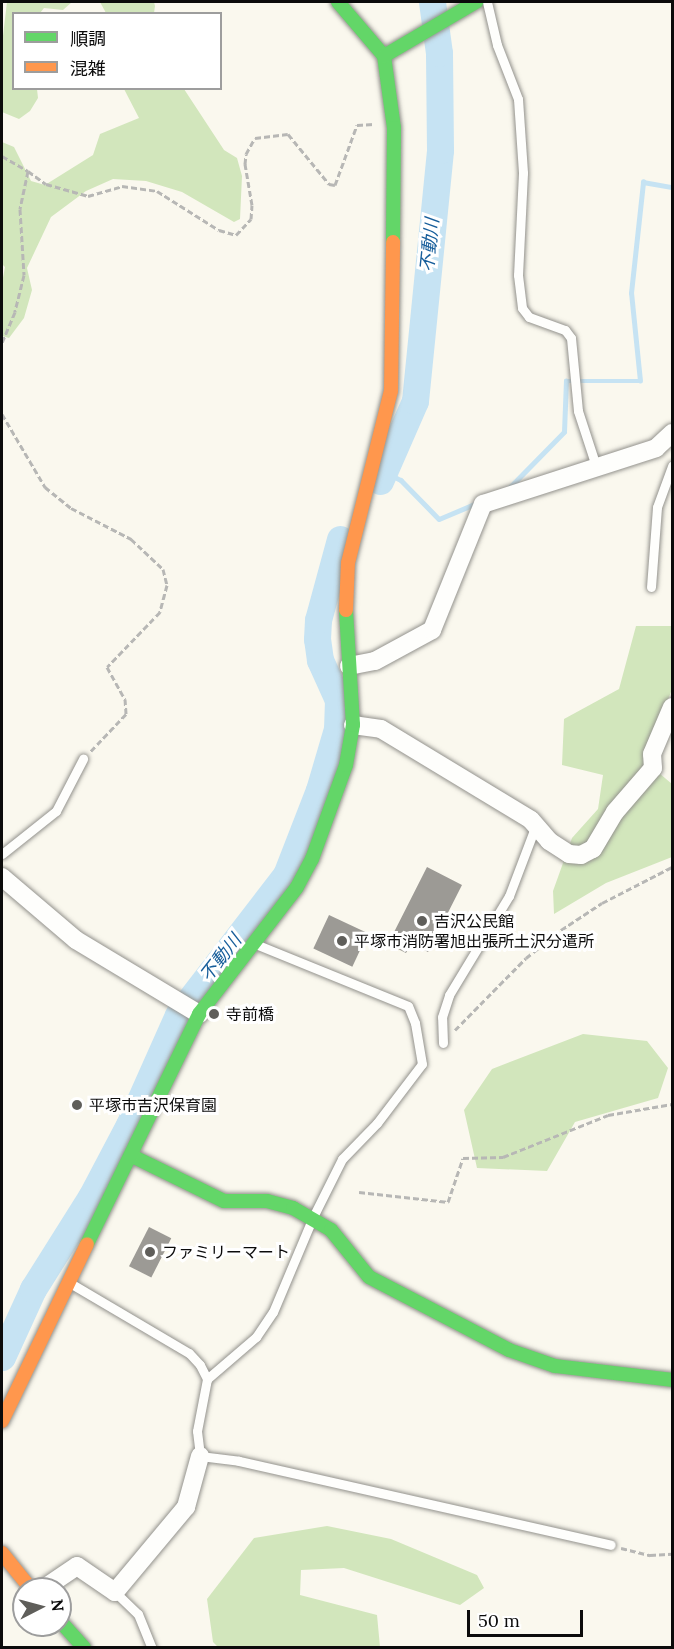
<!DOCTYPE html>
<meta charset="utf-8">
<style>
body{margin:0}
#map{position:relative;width:674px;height:1649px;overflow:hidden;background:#faf8ee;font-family:Lora,"Noto Sans JP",serif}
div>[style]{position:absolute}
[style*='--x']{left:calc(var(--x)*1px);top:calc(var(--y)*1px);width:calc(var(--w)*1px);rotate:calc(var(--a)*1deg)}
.forest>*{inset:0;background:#d2e6bc}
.stream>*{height:4.5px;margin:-2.25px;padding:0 2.25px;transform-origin:2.25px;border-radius:2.25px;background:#c6e3f3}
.river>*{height:27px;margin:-13.5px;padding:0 13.5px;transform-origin:13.5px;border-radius:13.5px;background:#c6e3f3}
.building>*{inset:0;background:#9c9a95;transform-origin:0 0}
.path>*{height:3px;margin-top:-1.5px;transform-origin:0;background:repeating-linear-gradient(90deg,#b7b7b5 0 6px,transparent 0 9px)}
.roads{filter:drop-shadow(0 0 2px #93928d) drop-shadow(0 0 2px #93928d)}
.lane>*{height:9px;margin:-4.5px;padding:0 4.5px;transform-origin:4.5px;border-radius:4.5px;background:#fefefc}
.street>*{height:18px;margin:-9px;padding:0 9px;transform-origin:9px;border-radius:9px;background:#fefefc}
.fast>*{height:14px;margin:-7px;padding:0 7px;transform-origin:7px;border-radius:7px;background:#63d668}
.slow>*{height:14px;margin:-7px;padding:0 7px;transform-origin:7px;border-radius:7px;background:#ff974d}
.dots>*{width:16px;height:16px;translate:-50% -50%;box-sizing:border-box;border:3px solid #fff;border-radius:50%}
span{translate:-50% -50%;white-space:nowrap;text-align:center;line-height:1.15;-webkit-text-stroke:6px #fff;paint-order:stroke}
.poi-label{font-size:16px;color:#0b0b0b}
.left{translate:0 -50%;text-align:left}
.water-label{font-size:18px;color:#175e9b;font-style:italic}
.frame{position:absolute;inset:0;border:3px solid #0b0b0b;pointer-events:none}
.legend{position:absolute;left:12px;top:12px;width:210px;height:78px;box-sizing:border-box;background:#fff;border:2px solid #9d9d9d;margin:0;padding:8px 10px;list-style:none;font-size:18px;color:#0b0b0b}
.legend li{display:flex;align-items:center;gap:12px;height:30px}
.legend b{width:30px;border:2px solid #9d9d9d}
.north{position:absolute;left:12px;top:1577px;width:60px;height:60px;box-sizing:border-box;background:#fff;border:2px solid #9d9d9d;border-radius:50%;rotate:84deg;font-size:16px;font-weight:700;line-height:24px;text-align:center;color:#0b0b0b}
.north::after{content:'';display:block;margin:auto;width:21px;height:27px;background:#5f5e5a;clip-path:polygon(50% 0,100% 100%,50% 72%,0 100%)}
.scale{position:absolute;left:467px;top:1610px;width:116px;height:27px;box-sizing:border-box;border:3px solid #0b0b0b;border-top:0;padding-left:8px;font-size:18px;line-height:21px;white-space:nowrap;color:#0b0b0b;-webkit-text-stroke:4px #fff;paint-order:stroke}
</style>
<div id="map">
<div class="forest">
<i style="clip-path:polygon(7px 2px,72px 2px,63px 10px,44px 8px,40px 13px,14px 14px,14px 88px,37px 89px,38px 98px,30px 111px,19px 119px,2px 112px,2px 44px)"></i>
<i style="clip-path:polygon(100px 2px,154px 2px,155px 6px,154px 13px,106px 13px)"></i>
<i style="clip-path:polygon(124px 89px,184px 89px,224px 150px,237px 158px,242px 176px,240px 219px,234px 222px,182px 192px,146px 181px,113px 179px,86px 191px,51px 217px,27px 268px,32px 290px,24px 318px,9px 338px,2px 336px,2px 283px,5px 267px,2px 264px,2px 142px,14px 147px,31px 181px,45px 185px,93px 155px,100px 134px,139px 118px)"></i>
<i style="clip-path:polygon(636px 626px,672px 626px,672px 689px,646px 762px,672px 784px,672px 857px,606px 883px,554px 914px,553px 891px,572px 838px,598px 809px,603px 775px,562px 765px,564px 719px,619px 689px)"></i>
<i style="clip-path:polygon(583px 1034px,647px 1041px,668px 1068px,658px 1098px,575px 1122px,547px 1171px,477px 1168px,464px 1110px,492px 1069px)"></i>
<i style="clip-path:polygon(327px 1526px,391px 1539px,477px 1575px,484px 1588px,460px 1605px,344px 1568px,301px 1570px,300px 1595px,377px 1615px,380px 1647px,219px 1648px,213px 1642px,207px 1599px,254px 1538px)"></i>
</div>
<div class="stream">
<i style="--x:385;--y:472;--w:18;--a:27"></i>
<i style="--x:401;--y:480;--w:54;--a:45.7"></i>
<i style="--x:439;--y:519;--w:41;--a:-22.8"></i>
<i style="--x:507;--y:490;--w:81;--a:-45.5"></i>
<i style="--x:564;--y:432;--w:51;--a:-87.8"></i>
<i style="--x:566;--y:381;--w:74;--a:0"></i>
<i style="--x:640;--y:381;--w:88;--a:-95.8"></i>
<i style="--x:631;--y:293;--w:112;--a:-83.8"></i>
<i style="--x:643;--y:182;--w:29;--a:10"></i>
</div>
<div class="river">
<i style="--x:380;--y:481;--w:87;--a:-66.4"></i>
<i style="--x:415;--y:401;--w:252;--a:-84.3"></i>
<i style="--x:440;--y:150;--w:97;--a:-90.6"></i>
<i style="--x:439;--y:53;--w:51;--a:-97.8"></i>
<i style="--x:2;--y:1357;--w:75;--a:-65.5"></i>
<i style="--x:33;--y:1289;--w:109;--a:-57.8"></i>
<i style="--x:91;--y:1197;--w:81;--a:-62.2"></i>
<i style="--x:129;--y:1125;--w:120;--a:-66"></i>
<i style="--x:178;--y:1015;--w:177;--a:-52.4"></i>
<i style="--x:286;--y:875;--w:91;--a:-68.8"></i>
<i style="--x:319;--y:790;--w:64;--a:-73.6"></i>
<i style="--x:337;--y:729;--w:29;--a:-88"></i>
<i style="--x:338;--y:700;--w:44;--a:-114.2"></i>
<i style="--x:320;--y:660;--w:21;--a:-98"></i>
<i style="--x:317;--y:639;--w:19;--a:-87"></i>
<i style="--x:318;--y:620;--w:84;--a:-74.8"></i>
</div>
<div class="building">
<i style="clip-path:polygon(427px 867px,462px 885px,428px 952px,411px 943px,406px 953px,388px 944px)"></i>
<i style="left:329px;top:915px;width:43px;height:37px;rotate:25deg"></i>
<i style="left:149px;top:1227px;width:25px;height:44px;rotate:27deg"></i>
</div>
<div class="path">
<i style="--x:2;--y:156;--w:30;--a:30"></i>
<i style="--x:28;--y:171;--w:39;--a:102"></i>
<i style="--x:20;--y:209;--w:66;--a:86.5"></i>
<i style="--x:24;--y:275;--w:38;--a:104"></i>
<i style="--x:15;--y:312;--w:33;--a:113"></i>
<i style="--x:28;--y:171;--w:22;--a:36"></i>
<i style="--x:46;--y:184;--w:44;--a:15.9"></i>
<i style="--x:88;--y:196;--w:35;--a:-16"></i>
<i style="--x:122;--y:186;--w:35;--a:8"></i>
<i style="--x:157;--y:191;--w:73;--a:32.2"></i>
<i style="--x:219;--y:230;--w:18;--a:16"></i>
<i style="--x:236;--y:235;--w:22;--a:-47"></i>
<i style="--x:251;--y:219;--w:14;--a:-86"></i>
<i style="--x:252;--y:205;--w:42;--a:-99.7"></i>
<i style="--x:245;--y:164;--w:10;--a:-84"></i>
<i style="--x:246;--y:154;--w:18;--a:-61"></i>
<i style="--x:255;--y:138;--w:33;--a:-7"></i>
<i style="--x:288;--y:134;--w:65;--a:50.6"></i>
<i style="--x:329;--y:184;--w:6;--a:9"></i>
<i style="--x:335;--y:185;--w:64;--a:-69.9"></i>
<i style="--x:357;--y:125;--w:17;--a:-3"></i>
<i style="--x:2;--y:414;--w:85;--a:59.5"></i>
<i style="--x:45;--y:487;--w:33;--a:39"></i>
<i style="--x:71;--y:508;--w:68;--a:27.3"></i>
<i style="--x:131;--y:539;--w:44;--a:43.2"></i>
<i style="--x:163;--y:569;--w:16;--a:76"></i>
<i style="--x:167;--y:585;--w:28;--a:105"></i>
<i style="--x:160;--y:612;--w:76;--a:133.9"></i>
<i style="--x:107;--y:667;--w:37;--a:61"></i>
<i style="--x:125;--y:699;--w:15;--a:86"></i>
<i style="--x:126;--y:714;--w:52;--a:133.5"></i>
<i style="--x:455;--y:1030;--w:101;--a:-45.4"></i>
<i style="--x:526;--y:958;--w:45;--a:-38.7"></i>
<i style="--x:561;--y:930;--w:49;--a:-33.4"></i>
<i style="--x:602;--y:903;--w:79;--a:-27.2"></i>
<i style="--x:359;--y:1192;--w:90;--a:6.4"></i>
<i style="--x:448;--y:1202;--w:46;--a:-71.2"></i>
<i style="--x:463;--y:1158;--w:40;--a:-1.4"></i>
<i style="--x:503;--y:1157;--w:113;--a:-21.8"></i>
<i style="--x:608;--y:1115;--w:65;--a:-9.8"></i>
<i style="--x:621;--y:1548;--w:30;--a:14"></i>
<i style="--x:650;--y:1555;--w:22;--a:-3"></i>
</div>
<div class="roads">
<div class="lane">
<i style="--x:487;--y:2;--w:44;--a:76.9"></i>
<i style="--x:497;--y:45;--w:58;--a:68.7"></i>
<i style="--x:518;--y:99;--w:74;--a:86.1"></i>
<i style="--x:523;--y:173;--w:102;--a:92.8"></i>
<i style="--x:518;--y:275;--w:33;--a:83"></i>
<i style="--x:522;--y:308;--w:11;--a:52"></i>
<i style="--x:529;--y:317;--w:38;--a:20"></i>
<i style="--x:565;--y:330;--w:10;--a:53"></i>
<i style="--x:571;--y:338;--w:73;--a:84.5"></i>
<i style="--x:578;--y:411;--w:58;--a:71.9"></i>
<i style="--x:651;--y:587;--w:80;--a:-85.7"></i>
<i style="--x:657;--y:507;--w:44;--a:-69.9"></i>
<i style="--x:2;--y:854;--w:69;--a:-38.5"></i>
<i style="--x:56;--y:811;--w:59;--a:-62.6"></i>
<i style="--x:443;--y:1043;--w:26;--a:-92"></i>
<i style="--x:442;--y:1017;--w:23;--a:-72"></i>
<i style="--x:449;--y:995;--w:116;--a:-58.8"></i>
<i style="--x:509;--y:896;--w:76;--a:-69.2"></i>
<i style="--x:70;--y:1283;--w:138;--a:30.5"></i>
<i style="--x:189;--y:1353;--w:16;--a:47"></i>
<i style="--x:200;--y:1365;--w:16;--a:63"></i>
<i style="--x:207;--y:1379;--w:53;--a:100.9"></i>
<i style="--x:197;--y:1431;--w:25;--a:83"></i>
<i style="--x:200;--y:1456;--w:39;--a:7"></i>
<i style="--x:239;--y:1461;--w:381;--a:12.7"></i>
<i style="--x:207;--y:1379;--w:65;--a:-40.6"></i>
<i style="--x:256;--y:1337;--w:30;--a:-56"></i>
<i style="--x:273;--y:1312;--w:101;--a:-67.2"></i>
<i style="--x:312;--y:1219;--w:67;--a:-63.4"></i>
<i style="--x:342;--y:1159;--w:50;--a:-45.8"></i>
<i style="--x:377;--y:1123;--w:74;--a:-52.7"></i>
<i style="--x:422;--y:1064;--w:42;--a:-99.7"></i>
<i style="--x:415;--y:1023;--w:18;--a:-112"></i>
<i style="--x:408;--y:1006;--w:165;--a:-157.9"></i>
<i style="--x:115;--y:1592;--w:32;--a:44"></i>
<i style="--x:138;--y:1614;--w:37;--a:68"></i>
</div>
<div class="street">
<i style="--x:349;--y:666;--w:26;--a:-11"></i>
<i style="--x:375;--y:661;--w:65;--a:-28.5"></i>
<i style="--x:432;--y:630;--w:136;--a:-68"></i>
<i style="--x:483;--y:504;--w:182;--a:-17.9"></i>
<i style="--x:656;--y:448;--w:22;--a:-43"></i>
<i style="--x:353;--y:725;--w:28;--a:8"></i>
<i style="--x:381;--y:729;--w:175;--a:31.2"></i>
<i style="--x:531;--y:820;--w:28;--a:49"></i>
<i style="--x:549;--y:841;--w:24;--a:33"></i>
<i style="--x:569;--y:854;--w:12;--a:5"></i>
<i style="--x:581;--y:855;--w:13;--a:-27"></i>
<i style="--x:593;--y:849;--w:43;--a:-59.3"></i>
<i style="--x:615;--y:812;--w:58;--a:-49.2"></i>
<i style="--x:653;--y:768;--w:14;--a:-94"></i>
<i style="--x:652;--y:754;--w:51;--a:-66.9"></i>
<i style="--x:2;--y:877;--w:97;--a:40.4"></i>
<i style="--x:76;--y:940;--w:144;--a:31"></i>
<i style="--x:43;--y:1589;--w:41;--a:-34.1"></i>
<i style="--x:77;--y:1566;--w:46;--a:34.4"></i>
<i style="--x:115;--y:1592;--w:111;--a:-50.1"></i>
<i style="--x:186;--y:1507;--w:53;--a:-74.6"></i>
</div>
<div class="fast">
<i style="--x:338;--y:2;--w:71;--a:49.6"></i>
<i style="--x:384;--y:56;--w:73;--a:82.1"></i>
<i style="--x:394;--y:128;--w:114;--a:90.5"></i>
<i style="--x:384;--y:56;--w:107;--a:-30.4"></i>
<i style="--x:132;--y:1156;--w:102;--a:26.1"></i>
<i style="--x:224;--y:1201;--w:43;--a:0"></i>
<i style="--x:267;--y:1201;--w:27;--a:15"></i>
<i style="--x:293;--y:1208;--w:44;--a:30.1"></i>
<i style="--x:331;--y:1230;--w:60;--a:51"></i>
<i style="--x:369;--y:1277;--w:158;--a:27.5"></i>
<i style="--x:509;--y:1350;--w:49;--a:19.2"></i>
<i style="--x:555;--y:1366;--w:118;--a:6.8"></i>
<i style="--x:87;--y:1244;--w:256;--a:-64"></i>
<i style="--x:199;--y:1014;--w:160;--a:-52.3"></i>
<i style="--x:297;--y:887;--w:32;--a:-62"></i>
<i style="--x:312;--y:859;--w:100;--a:-70.1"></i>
<i style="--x:346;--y:765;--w:41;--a:-80.1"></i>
<i style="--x:353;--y:725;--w:115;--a:-93.5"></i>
<i style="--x:60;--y:1621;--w:36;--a:48"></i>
</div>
<div class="slow">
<i style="--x:346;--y:610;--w:47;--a:-87.6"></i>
<i style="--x:348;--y:563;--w:177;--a:-76"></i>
<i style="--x:391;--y:391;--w:149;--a:-89.2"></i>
<i style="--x:2;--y:1421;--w:196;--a:-64.3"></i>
<i style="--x:2;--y:1553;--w:46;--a:51.1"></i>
</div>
</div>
<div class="dots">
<i style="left:422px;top:921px;background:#5f5e5a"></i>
<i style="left:342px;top:941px;background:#5f5e5a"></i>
<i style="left:214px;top:1014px;background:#5f5e5a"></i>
<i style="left:77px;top:1105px;background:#5f5e5a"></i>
<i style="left:150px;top:1252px;background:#5f5e5a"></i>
</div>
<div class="poi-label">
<span class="left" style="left:434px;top:921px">吉沢公民館</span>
<span class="left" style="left:354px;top:941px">平塚市消防署旭出張所土沢分遣所</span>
<span class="left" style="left:226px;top:1014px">寺前橋</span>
<span class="left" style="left:89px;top:1105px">平塚市吉沢保育園</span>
<span class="left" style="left:162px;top:1252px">ファミリーマート</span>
</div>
<div class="water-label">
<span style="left:430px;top:245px;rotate:-84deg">不動川</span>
<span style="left:221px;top:958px;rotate:-52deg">不動川</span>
</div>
<div class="frame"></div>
<ul class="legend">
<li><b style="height:8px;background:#63d668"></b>順調</li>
<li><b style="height:8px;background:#ff974d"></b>混雑</li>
</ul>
<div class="north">N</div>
<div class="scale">50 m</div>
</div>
